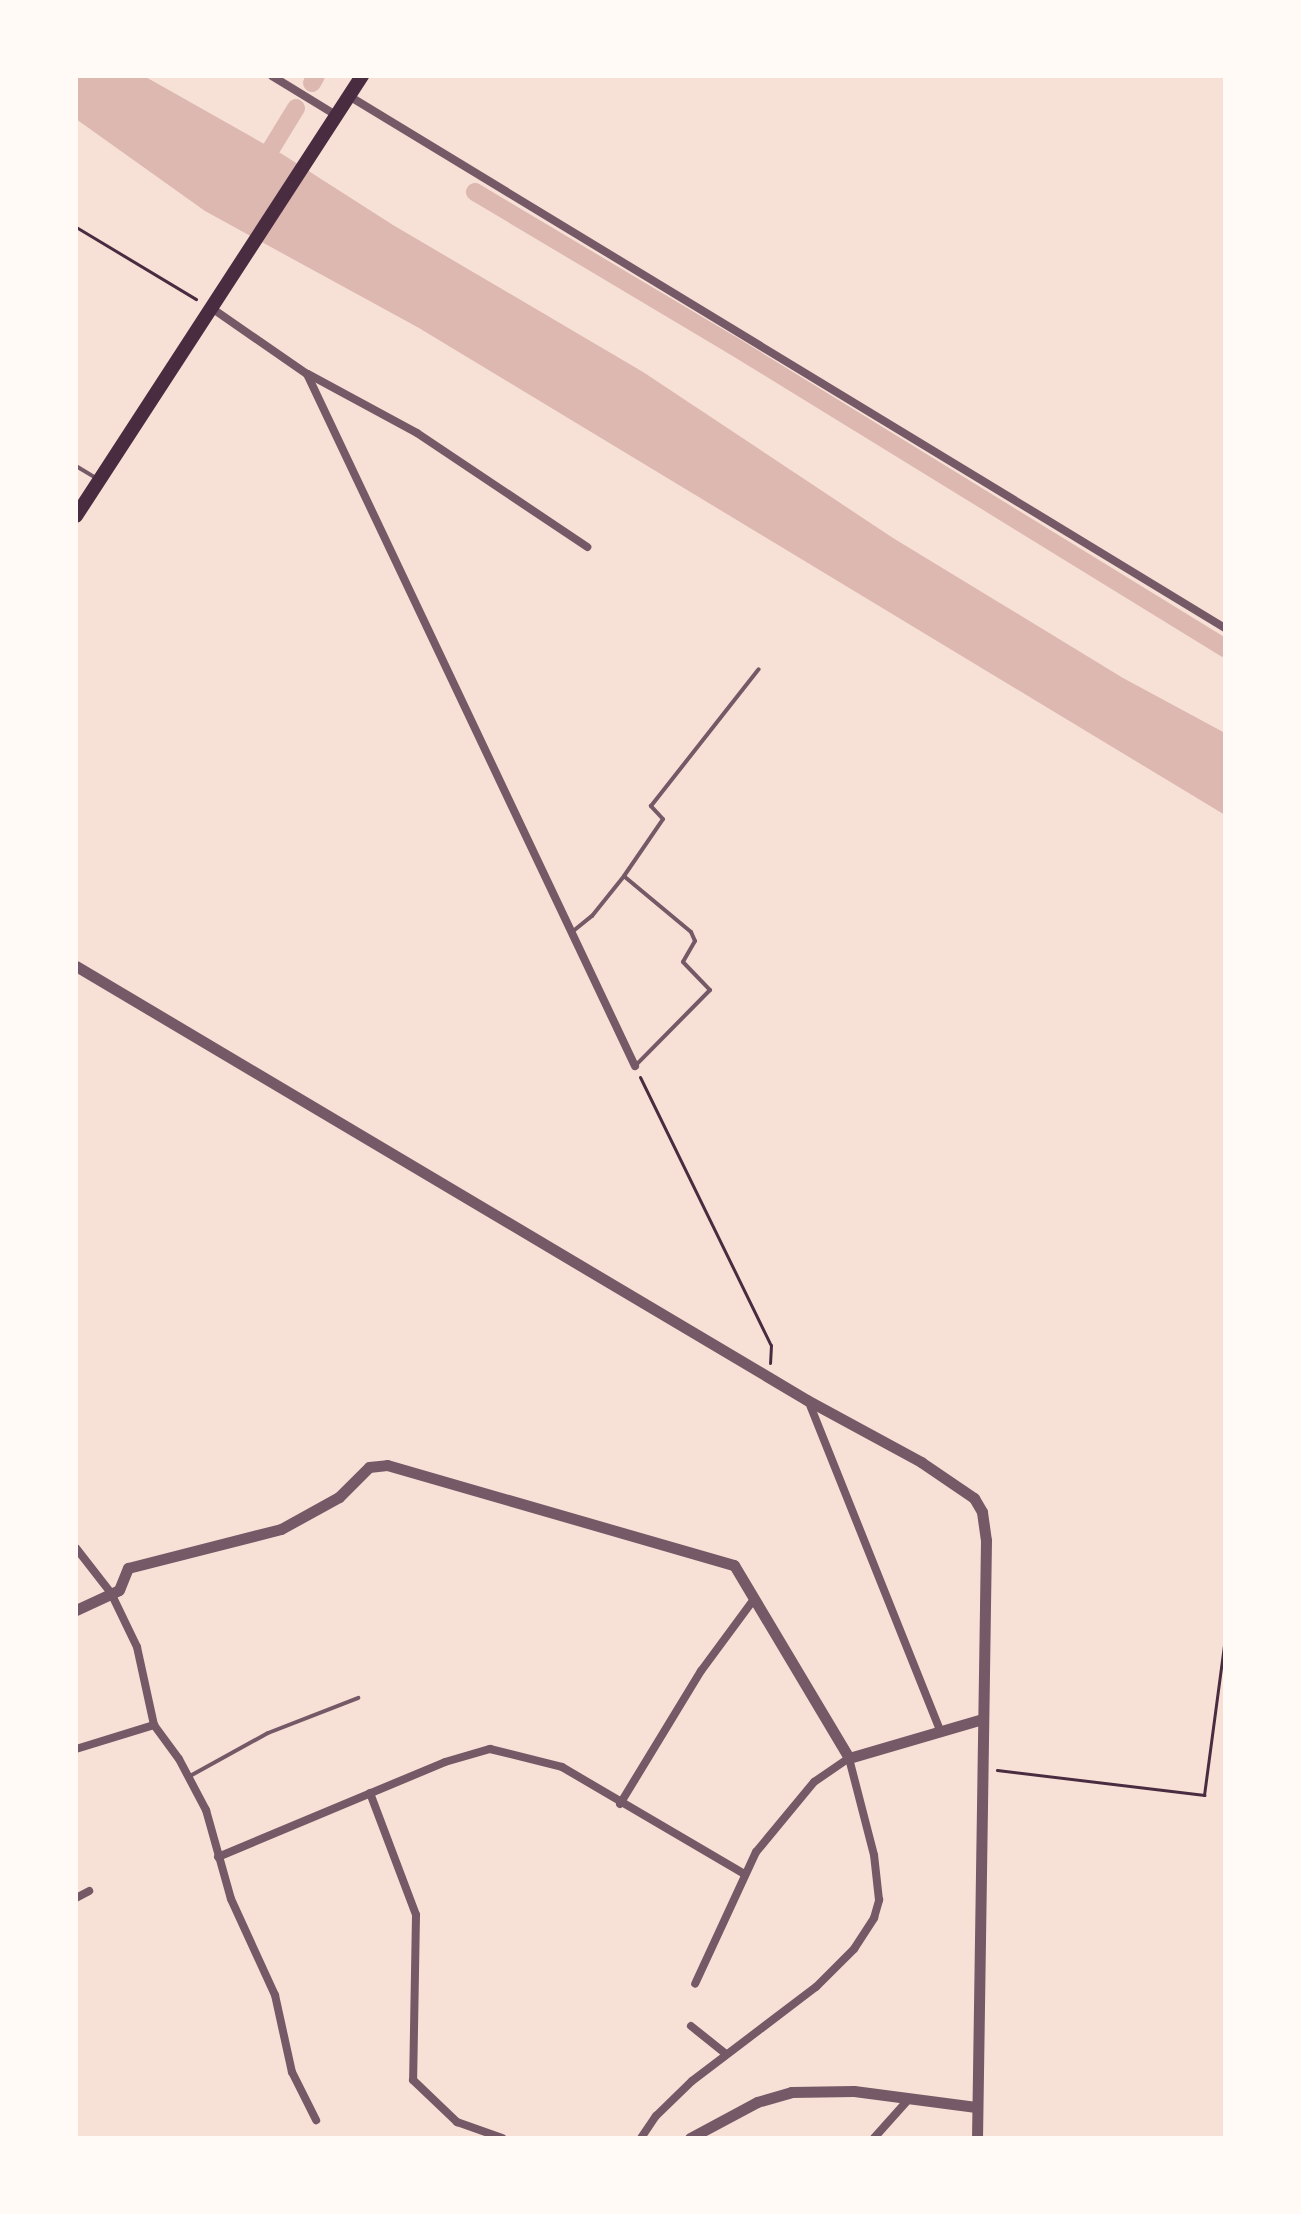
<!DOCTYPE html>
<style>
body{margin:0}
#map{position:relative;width:1301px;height:2214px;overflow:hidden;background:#f7e1d7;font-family:"Fira Sans Condensed",sans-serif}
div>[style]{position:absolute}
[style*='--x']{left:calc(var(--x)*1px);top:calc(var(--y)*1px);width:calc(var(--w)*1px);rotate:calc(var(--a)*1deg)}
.water>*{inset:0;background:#dcb8b0}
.canal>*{height:18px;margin:-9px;padding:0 9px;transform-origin:9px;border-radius:9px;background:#dcb8b0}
.path>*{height:3px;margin:-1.5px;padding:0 1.5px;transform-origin:1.5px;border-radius:1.5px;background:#4a2c40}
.service>*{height:4px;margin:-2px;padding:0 2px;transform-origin:2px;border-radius:2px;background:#755966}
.minor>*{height:8px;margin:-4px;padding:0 4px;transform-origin:4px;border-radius:4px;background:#755966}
.tertiary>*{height:11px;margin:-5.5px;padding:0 5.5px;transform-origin:5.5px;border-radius:5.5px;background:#755966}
.primary>*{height:14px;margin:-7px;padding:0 7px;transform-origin:7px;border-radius:7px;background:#4a2c40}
span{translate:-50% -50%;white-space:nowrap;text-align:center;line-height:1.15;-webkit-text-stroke:7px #fffaf5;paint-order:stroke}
.frame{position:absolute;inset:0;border:78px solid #fffaf5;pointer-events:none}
</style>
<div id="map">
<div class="water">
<i style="clip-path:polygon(76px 76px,144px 76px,282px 154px,393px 225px,643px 372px,893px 538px,1123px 678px,1225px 733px,1225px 815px,419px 328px,205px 211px,76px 119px)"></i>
</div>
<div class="canal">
<i style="--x:312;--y:83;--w:8;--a:-60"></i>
<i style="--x:260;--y:167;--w:69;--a:-58.6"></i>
<i style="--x:475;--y:192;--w:299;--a:30.8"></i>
<i style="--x:732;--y:345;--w:579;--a:31.58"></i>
</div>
<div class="path">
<i style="--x:76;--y:227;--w:140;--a:31"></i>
<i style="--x:640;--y:1077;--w:298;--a:64"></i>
<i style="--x:771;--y:1345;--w:18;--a:93"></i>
<i style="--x:997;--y:1770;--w:209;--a:6.9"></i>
<i style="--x:1204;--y:1795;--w:159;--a:-82.4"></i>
</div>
<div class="service">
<i style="--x:76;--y:466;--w:26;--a:31"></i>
<i style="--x:625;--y:877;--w:86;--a:39.8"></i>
<i style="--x:691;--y:932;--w:10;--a:66"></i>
<i style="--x:695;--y:941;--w:24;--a:120"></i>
<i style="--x:683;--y:962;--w:39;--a:46"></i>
<i style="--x:710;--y:990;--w:107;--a:134.6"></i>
<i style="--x:572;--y:932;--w:26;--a:-39"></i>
<i style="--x:592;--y:916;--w:51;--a:-51.3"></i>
<i style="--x:624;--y:876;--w:69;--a:-55.6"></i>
<i style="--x:663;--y:819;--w:18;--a:-133"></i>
<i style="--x:651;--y:806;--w:174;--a:-51.8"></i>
<i style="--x:190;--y:1776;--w:89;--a:-28.9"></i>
<i style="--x:268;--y:1733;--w:97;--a:-21.3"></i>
</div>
<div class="minor">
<i style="--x:272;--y:76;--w:75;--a:31.4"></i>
<i style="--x:349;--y:96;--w:1025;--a:31.27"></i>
<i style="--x:213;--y:309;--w:114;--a:34.7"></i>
<i style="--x:307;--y:374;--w:766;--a:64.64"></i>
<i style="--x:308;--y:374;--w:124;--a:28.4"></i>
<i style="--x:417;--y:433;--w:205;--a:33.8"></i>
<i style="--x:808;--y:1400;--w:358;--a:68.2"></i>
<i style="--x:76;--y:1548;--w:57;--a:52.1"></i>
<i style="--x:111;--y:1593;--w:60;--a:64.3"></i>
<i style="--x:137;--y:1647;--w:80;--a:77.7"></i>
<i style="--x:154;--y:1725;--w:42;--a:53.7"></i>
<i style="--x:179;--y:1759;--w:58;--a:62.1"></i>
<i style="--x:206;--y:1810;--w:92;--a:74.3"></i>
<i style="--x:231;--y:1899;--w:106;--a:65.4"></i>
<i style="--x:275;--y:1995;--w:79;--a:77.6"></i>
<i style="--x:292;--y:2072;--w:54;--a:63.4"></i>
<i style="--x:76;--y:1749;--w:82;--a:-17.1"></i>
<i style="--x:370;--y:1793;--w:130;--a:69.3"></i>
<i style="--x:416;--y:1915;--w:165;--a:91"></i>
<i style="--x:413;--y:2080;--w:61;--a:43.7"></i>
<i style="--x:457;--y:2122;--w:48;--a:19.6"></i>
<i style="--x:620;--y:1804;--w:156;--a:-58.7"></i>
<i style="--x:701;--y:1671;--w:89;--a:-53.6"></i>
<i style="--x:218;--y:1857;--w:246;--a:-22.7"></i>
<i style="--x:445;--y:1762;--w:47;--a:-16.1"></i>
<i style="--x:490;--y:1749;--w:74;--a:14"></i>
<i style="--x:562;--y:1767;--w:210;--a:30.4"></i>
<i style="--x:76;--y:1898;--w:15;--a:-28"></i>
<i style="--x:691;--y:2026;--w:45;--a:38.7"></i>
<i style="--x:641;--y:2138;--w:27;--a:-56"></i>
<i style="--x:656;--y:2116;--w:50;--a:-44.2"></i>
<i style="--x:692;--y:2081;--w:156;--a:-37.2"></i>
<i style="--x:816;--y:1987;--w:54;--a:-45"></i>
<i style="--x:854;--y:1949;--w:37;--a:-57"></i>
<i style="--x:874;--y:1918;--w:19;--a:-74"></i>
<i style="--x:879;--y:1900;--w:45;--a:-96.3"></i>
<i style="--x:874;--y:1855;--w:100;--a:-104.5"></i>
<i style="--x:849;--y:1758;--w:42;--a:145.6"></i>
<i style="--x:814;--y:1782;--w:91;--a:129.6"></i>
<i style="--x:756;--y:1852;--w:145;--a:114.8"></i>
<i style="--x:874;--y:2138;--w:51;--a:-48.2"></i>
</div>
<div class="tertiary">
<i style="--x:76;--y:966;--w:850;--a:30.7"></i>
<i style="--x:807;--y:1400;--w:130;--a:28.5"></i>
<i style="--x:921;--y:1462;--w:64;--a:34.2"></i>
<i style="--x:974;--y:1498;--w:16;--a:60"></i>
<i style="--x:982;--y:1512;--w:28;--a:82"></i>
<i style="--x:986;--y:1540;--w:598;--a:90.86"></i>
<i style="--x:76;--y:1610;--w:47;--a:-24.9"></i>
<i style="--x:119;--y:1590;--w:24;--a:-68"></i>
<i style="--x:128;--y:1568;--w:158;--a:-14.3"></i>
<i style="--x:281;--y:1529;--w:66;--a:-28.9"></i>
<i style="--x:339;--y:1497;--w:42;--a:-45"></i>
<i style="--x:369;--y:1467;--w:18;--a:-6"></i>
<i style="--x:387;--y:1465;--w:361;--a:16.1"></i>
<i style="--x:734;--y:1565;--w:225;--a:59.2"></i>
<i style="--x:849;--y:1758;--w:139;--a:-16.3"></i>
<i style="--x:690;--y:2138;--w:76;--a:-28.2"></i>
<i style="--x:757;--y:2102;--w:35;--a:-16"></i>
<i style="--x:791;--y:2092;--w:63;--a:-0.9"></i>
<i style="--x:854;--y:2091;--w:123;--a:7.5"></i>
</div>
<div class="primary">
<i style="--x:76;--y:516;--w:525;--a:-56.98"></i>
</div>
<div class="frame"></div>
</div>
